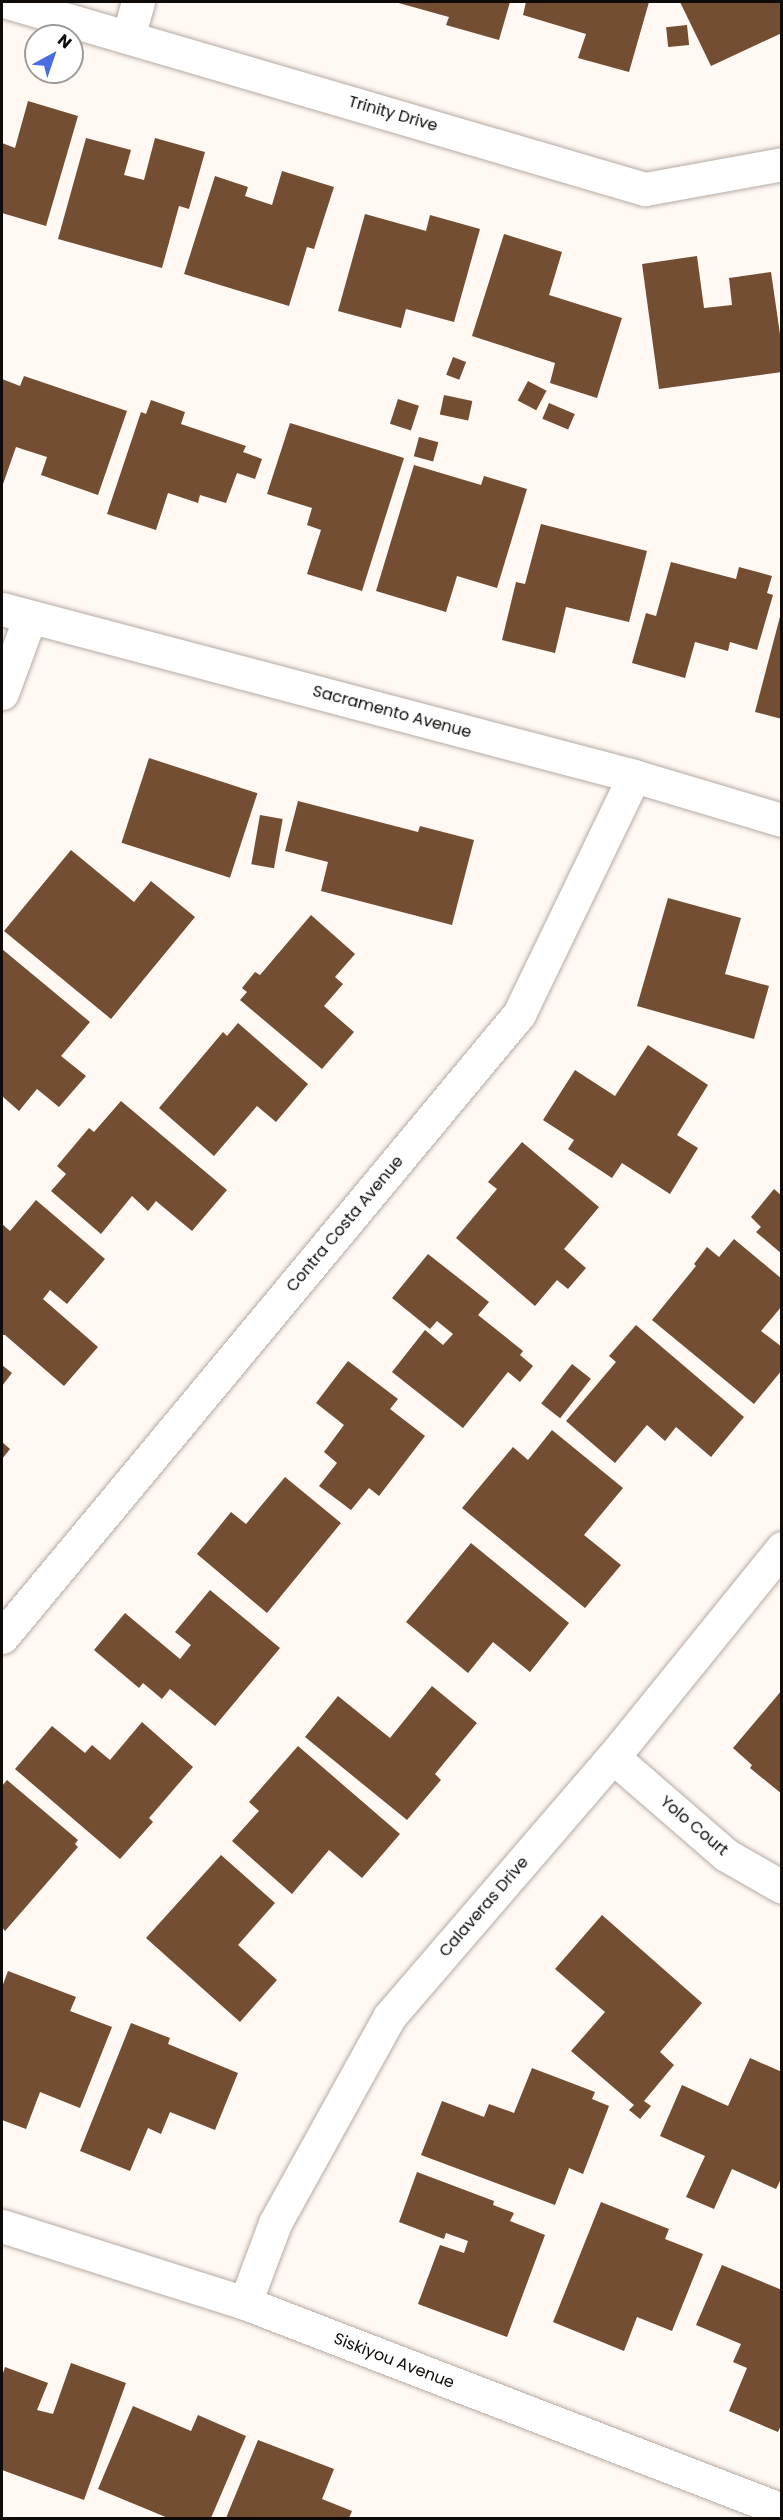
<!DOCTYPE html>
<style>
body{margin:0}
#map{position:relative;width:783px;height:2520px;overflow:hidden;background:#fff8f3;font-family:Poppins,sans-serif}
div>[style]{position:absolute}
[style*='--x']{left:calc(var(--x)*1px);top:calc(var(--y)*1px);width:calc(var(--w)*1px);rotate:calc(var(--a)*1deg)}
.building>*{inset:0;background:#734e32;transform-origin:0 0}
.roads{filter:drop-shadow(0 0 2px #b6aba3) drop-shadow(0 0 2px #b6aba3)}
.street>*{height:33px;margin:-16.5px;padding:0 16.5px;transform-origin:16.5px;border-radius:16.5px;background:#fff}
span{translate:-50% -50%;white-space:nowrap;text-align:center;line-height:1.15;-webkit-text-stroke:6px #fff;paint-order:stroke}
.street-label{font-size:16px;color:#0e0b08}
.frame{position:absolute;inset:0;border:3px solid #0e0b08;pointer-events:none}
.north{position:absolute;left:24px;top:24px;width:60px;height:60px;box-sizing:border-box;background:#fff;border:2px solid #9f9d9c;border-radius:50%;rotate:40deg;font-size:16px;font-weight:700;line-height:24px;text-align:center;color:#0e0b08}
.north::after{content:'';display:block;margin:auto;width:21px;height:27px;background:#4b6de1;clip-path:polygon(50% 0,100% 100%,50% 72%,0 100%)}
</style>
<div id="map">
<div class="building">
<i style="clip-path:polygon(395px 2px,510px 2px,499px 40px,446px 25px,449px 17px)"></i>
<i style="clip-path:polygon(526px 2px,649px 2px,629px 72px,578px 58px,586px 34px,523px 15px)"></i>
<i style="clip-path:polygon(680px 2px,782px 2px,782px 33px,711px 66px)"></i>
<i style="left:687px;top:25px;width:20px;height:21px;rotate:84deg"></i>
<i style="clip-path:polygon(28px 101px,78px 116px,46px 226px,2px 213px,2px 143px,15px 148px)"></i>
<i style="clip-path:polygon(86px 138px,131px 150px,124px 175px,144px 180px,155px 138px,205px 152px,189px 209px,179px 206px,162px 268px,58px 239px)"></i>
<i style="clip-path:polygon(282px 171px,334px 187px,314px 249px,307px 247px,289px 306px,184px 274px,215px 176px,248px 187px,245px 196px,272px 205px)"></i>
<i style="clip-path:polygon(365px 214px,426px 231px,430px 215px,480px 229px,454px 322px,406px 309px,401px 328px,338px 311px)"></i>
<i style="clip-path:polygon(504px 234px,562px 252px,549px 295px,622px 318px,597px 398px,550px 383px,555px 363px,472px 336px)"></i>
<i style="clip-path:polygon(697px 256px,704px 308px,732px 305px,729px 278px,771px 272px,782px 348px,782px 372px,659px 389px,642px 264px)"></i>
<i style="left:453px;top:357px;width:14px;height:19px;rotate:21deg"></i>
<i style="clip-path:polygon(24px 376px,127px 411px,98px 495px,41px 475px,47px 457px,16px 447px,2px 487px,2px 379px,20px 386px)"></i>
<i style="left:528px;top:381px;width:21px;height:22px;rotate:28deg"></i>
<i style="left:444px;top:395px;width:29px;height:20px;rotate:12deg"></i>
<i style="left:398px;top:399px;width:22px;height:26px;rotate:18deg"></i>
<i style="clip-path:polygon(151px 400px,185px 412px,181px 424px,246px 446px,243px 452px,262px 459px,255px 479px,237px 473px,226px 503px,200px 495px,198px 503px,168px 493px,156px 530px,107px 514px,141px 412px,146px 414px)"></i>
<i style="left:549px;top:403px;width:28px;height:17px;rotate:23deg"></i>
<i style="clip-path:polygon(290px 423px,404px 458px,362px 591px,307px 574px,321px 530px,307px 525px,312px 508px,267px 494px)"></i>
<i style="left:419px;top:437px;width:20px;height:20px;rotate:15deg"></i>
<i style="clip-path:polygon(414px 465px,481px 485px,484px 476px,527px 489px,497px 588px,457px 576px,446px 612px,376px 591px)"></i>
<i style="clip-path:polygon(541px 524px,647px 551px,629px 622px,566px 607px,555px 653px,502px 640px,516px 582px,525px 584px)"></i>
<i style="clip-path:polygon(671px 562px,736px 579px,739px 567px,772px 576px,767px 593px,773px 595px,757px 650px,730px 642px,728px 651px,695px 642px,685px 678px,632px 663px,646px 613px,656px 616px)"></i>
<i style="clip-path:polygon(781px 613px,782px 613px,782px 719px,755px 712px)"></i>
<i style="left:149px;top:758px;width:114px;height:89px;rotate:18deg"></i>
<i style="clip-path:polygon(298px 801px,418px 832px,420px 826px,474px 840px,452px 925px,321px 891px,328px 862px,285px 851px)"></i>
<i style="left:260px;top:815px;width:23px;height:50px;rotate:10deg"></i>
<i style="clip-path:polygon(71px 850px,134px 902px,151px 881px,195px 917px,111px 1019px,4px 931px)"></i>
<i style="clip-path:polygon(668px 898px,741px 918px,725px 974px,769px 986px,754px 1039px,637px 1006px)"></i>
<i style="clip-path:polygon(311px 915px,355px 954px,335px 977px,343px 984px,324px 1006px,354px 1032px,322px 1069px,240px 1000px,247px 992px,242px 988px,255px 972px,260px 975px)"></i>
<i style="clip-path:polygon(2px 949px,90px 1022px,61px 1056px,86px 1076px,59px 1107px,37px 1089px,19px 1111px,2px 1096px)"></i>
<i style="clip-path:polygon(238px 1023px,308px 1084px,276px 1122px,257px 1106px,214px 1156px,159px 1108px,223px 1032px,227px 1036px)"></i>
<i style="clip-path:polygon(648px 1045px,708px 1085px,677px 1135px,698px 1148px,670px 1194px,622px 1163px,612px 1178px,568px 1149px,574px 1140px,543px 1120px,575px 1070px,615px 1096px)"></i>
<i style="clip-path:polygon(121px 1101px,227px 1190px,192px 1231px,156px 1201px,148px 1211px,132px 1196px,101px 1234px,51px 1191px,66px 1174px,57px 1166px,89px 1128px,94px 1132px)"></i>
<i style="clip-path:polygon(522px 1142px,599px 1207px,564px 1249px,586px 1268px,568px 1289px,557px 1280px,535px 1306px,456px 1238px,497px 1189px,488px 1182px)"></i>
<i style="clip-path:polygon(774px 1189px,782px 1196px,782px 1254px,756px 1232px,761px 1227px,751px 1217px)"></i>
<i style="clip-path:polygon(36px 1200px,105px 1259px,67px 1304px,50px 1290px,43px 1299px,98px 1347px,64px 1386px,5px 1335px,2px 1335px,2px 1224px,10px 1231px)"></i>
<i style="clip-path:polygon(734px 1239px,782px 1279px,782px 1306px,761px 1331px,782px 1347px,782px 1370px,754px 1404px,652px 1320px,696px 1266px,694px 1264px,707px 1247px,719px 1257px)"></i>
<i style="clip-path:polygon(428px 1254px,489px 1302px,478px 1315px,523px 1351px,520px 1355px,533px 1366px,520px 1382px,508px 1372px,463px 1428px,392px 1372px,425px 1330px,443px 1345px,453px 1334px,437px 1321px,430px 1329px,392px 1298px)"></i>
<i style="clip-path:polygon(636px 1325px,744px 1417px,711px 1457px,676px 1427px,665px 1441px,647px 1425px,615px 1463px,566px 1421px,616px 1362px,609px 1356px)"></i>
<i style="clip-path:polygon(348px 1361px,398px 1399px,390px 1409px,425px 1436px,379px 1496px,369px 1488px,351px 1510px,319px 1486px,337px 1463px,324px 1452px,344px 1425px,316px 1403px)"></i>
<i style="left:572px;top:1364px;width:24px;height:50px;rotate:38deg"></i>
<i style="clip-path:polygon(2px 1365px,12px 1373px,2px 1386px)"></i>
<i style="clip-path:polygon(552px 1430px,623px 1488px,584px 1535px,621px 1565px,585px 1608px,462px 1508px,513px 1447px,528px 1460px)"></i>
<i style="clip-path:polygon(2px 1442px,10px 1449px,2px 1459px)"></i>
<i style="clip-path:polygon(285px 1477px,341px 1523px,267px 1613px,197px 1554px,231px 1512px,246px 1524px)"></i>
<i style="clip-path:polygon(471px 1543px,569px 1623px,530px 1672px,493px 1642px,468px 1673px,406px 1622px)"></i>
<i style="clip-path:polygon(210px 1590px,280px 1648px,215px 1726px,170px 1689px,162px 1699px,143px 1683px,139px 1688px,94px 1650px,125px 1613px,180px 1659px,191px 1645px,175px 1632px)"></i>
<i style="clip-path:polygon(432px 1686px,477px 1723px,435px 1774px,441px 1780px,407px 1820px,305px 1737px,338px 1696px,390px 1738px)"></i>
<i style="clip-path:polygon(782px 1690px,782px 1794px,750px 1768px,752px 1765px,733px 1748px)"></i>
<i style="clip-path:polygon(142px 1722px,193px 1767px,149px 1818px,153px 1822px,120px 1859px,15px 1769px,52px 1726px,85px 1753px,92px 1745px,110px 1760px)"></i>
<i style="clip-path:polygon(298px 1746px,400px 1834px,362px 1878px,329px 1850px,292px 1894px,232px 1841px,259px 1811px,249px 1802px)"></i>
<i style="clip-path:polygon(7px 1780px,78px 1840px,75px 1844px,78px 1847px,5px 1931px,2px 1927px,2px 1786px)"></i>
<i style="clip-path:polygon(221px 1855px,275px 1903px,238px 1945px,277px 1980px,240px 2022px,146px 1938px)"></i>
<i style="clip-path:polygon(602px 1915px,702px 2003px,660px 2052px,674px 2065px,644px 2101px,651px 2106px,640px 2119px,629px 2110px,634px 2105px,571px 2051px,605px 2012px,555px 1969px)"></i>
<i style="clip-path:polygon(8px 1971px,76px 1997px,70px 2011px,112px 2027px,80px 2108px,40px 2092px,26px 2129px,2px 2120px,2px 1987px)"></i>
<i style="clip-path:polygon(131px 2023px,170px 2038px,168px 2044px,238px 2073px,215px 2130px,170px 2112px,161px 2134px,148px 2128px,130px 2171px,80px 2151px)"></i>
<i style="clip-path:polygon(750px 2058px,782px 2072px,782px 2177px,776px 2189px,732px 2169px,714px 2209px,686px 2197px,705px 2156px,660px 2136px,682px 2085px,728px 2106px)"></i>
<i style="clip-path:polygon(532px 2068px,595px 2092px,592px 2099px,609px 2106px,583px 2174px,569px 2168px,555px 2205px,421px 2155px,442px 2101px,484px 2117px,489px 2104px,514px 2113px)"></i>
<i style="clip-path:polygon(417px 2172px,494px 2201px,493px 2205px,514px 2213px,510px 2221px,545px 2235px,507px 2337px,418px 2304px,440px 2245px,464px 2253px,468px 2241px,446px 2233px,444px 2239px,399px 2222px)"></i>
<i style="clip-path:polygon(601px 2202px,669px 2229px,665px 2239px,703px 2254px,672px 2331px,637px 2317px,624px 2351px,553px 2322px)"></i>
<i style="clip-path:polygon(722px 2265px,782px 2290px,782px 2423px,778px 2432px,729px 2411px,747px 2368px,733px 2362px,741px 2344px,696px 2325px)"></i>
<i style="clip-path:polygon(71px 2363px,126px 2383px,84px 2500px,2px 2470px,2px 2376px,5px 2367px,48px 2383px,37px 2410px,53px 2414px)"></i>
<i style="clip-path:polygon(133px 2406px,191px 2431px,198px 2415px,246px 2436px,211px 2518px,168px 2518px,98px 2489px)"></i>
<i style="clip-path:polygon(258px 2440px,334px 2469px,322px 2499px,352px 2511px,349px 2518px,226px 2518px)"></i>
</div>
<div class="roads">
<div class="street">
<i style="--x:7;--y:2;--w:665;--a:16.34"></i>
<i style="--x:645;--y:189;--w:139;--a:-10.3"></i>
<i style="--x:128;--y:37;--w:36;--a:-74"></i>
<i style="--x:2;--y:609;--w:654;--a:14.8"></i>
<i style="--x:634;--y:776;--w:154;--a:16.6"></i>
<i style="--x:2;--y:693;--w:81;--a:-69.8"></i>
<i style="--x:2;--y:1637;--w:810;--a:-50.31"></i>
<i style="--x:519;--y:1014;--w:264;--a:-64.2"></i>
<i style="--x:613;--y:1757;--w:150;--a:40.9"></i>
<i style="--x:726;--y:1855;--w:64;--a:29.7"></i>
<i style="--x:2;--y:2226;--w:255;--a:17.6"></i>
<i style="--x:245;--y:2303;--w:576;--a:21.08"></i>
<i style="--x:245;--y:2303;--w:85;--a:-69.4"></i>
<i style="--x:275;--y:2223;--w:235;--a:-61"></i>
<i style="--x:389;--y:2017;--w:343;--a:-49.3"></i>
<i style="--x:613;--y:1757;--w:269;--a:-51"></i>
</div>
</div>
<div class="street-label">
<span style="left:393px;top:114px;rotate:16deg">Trinity Drive</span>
<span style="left:392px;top:712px;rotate:15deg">Sacramento Avenue</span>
<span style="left:345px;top:1224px;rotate:-50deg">Contra Costa Avenue</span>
<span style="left:694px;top:1826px;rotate:40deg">Yolo Court</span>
<span style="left:484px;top:1907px;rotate:-49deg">Calaveras Drive</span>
<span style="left:394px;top:2361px;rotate:21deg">Siskiyou Avenue</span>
</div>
<div class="frame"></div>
<div class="north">N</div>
</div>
